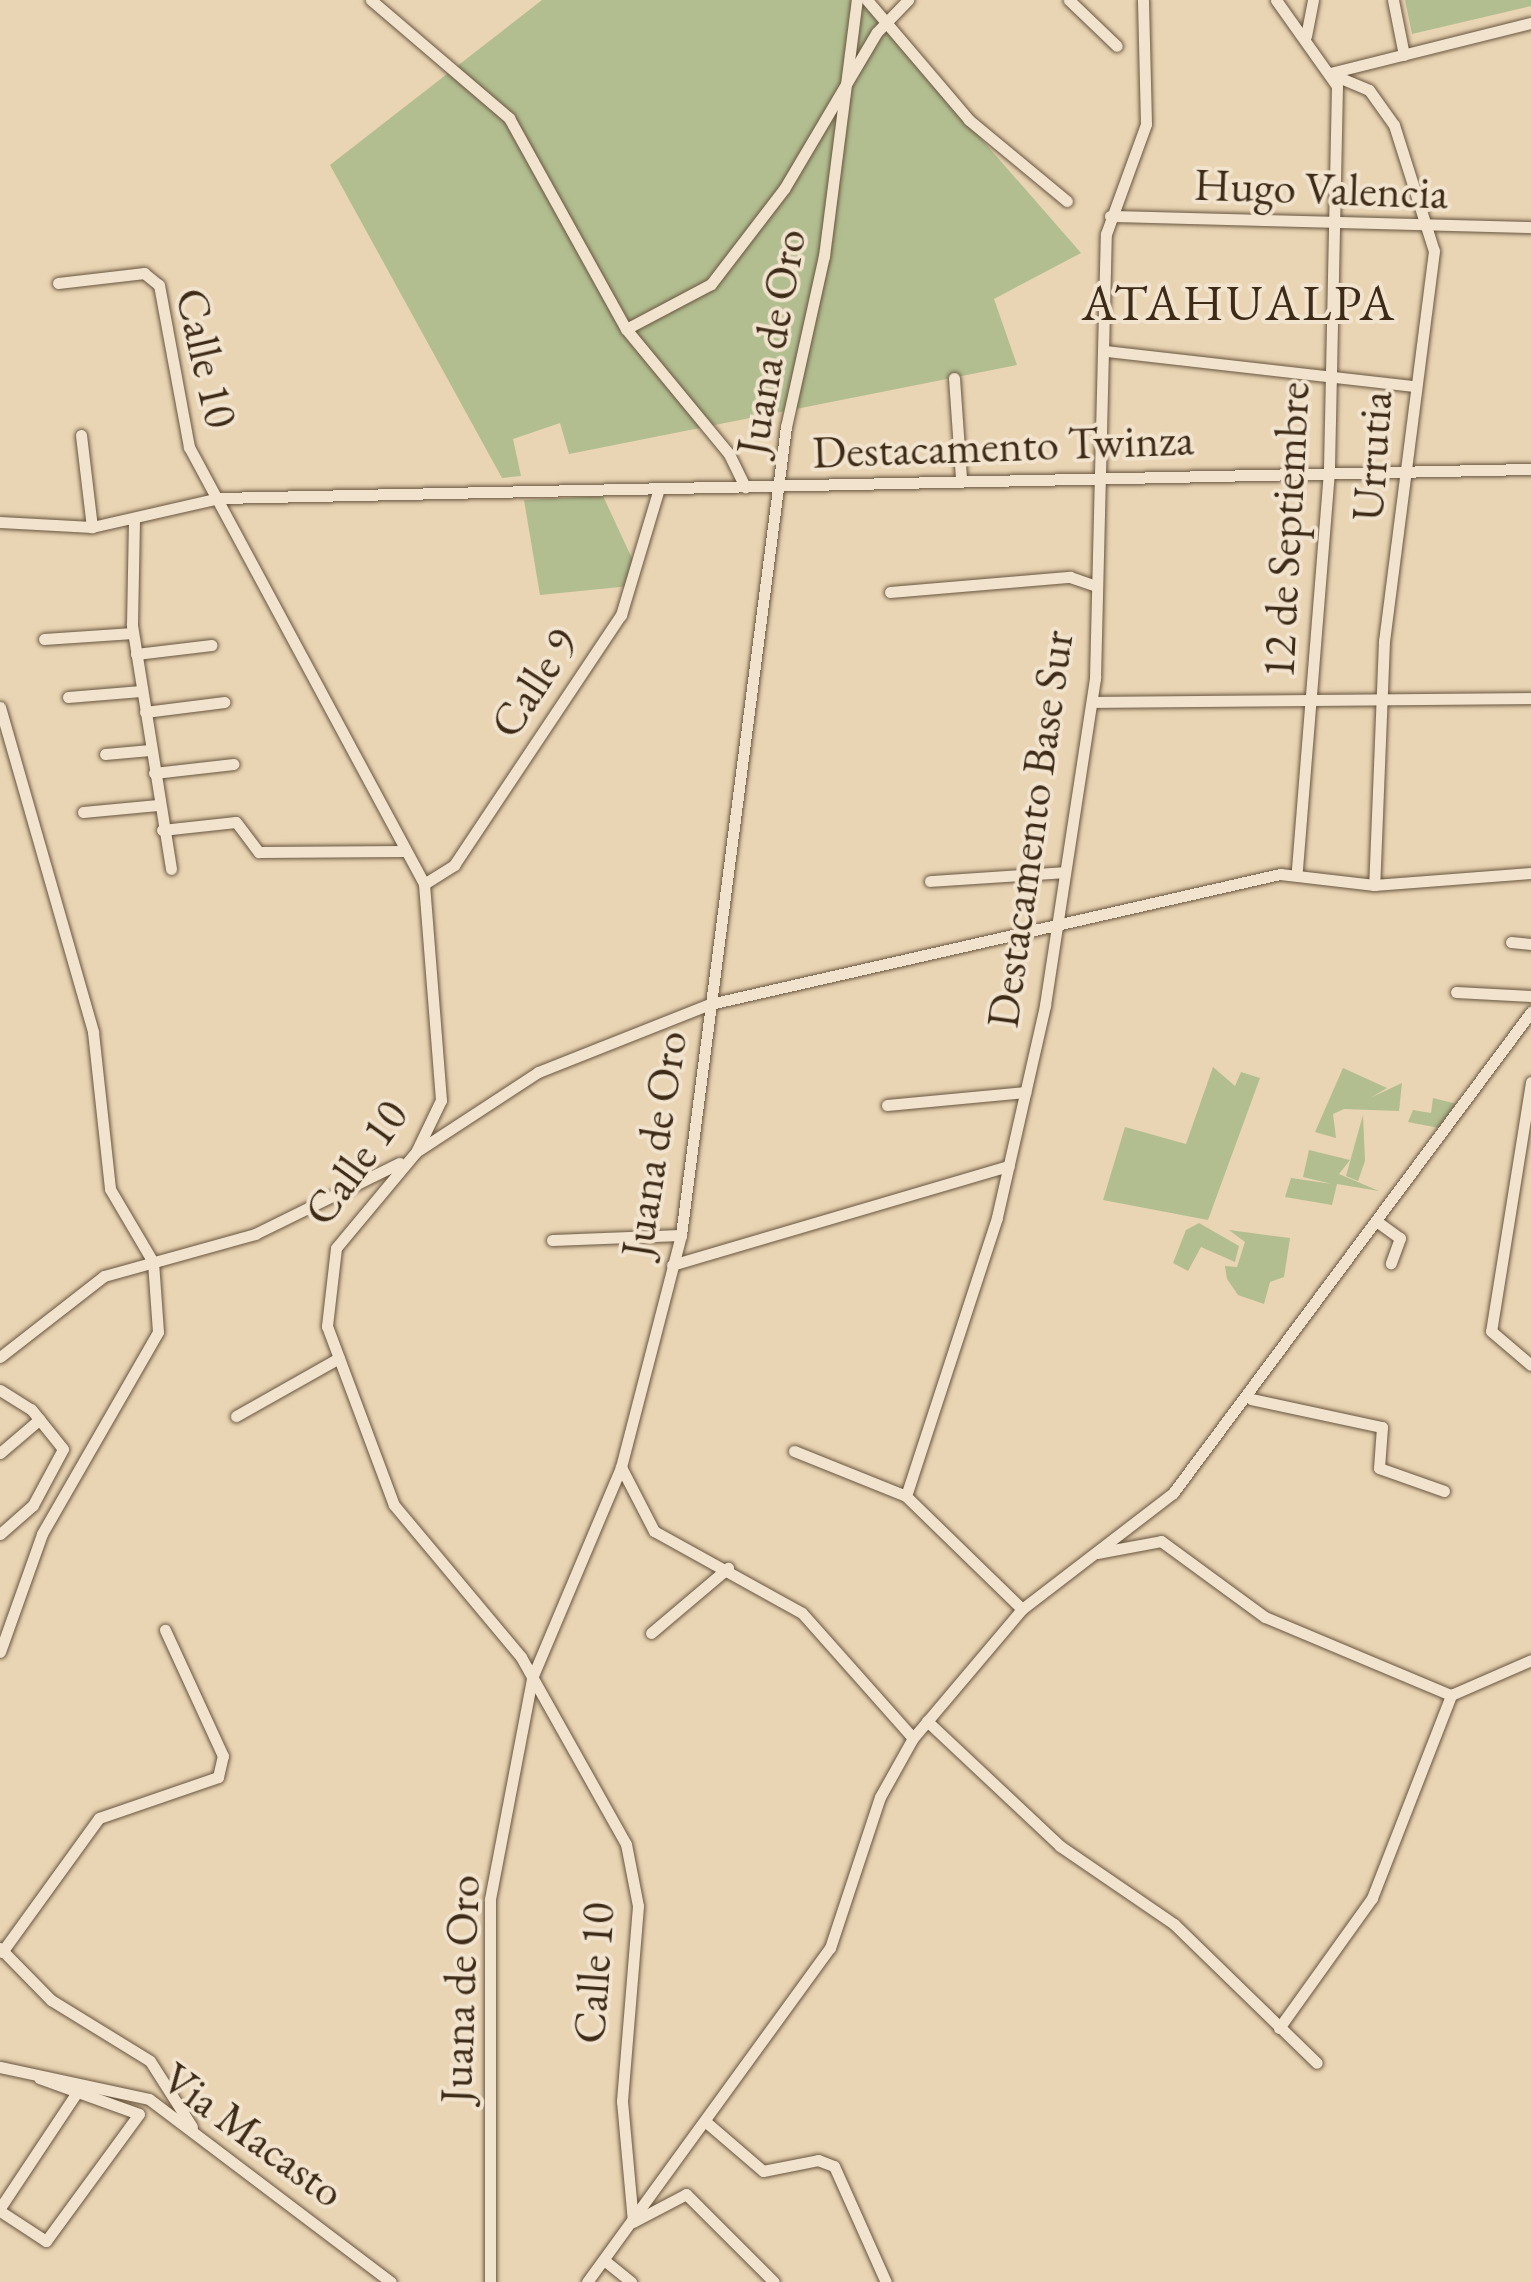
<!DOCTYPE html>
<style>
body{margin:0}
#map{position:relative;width:1531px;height:2282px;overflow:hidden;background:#e9d4b3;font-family:"EB Garamond",serif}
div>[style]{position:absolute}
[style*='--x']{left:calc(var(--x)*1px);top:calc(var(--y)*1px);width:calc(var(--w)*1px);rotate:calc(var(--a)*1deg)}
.green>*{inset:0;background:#b2be90}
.roads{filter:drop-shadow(0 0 2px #68553f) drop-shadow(0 0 2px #68553f)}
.minor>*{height:11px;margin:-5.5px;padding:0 5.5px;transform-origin:5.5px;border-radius:5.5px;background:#f1e3ce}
span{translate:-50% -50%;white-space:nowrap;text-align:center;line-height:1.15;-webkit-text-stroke:8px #f1e3ce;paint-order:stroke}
.street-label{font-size:45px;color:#3d2b18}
.quarter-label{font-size:50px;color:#3d2b18;letter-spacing:2.5px}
</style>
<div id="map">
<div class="green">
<i style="clip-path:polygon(542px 0,860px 0,1081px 253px,994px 299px,1017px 365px,569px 454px,560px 423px,513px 439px,521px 476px,502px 478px,330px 165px)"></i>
<i style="clip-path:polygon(1405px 0,1531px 0,1531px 6px,1412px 34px)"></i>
<i style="clip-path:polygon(603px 496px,636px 567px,630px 586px,540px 595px,524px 500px)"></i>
<i style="clip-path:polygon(1213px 1067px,1235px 1086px,1241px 1072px,1260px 1078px,1208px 1220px,1103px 1200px,1125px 1127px,1186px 1144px)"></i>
<i style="clip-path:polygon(1343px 1068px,1387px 1088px,1370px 1098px,1402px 1083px,1399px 1111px,1344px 1109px,1333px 1114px,1336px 1138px,1315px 1132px)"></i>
<i style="clip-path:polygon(1433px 1098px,1457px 1104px,1439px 1128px,1408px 1122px,1413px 1110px,1431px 1113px)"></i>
<i style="clip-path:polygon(1363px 1115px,1365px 1161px,1358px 1181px,1346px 1176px)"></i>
<i style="clip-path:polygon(1309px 1150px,1350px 1160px,1339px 1174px,1379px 1191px,1337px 1184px,1332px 1205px,1285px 1197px,1291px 1178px,1332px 1184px,1303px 1177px)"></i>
<i style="clip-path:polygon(1199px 1223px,1239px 1246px,1235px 1262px,1201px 1247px,1188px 1271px,1173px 1263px,1186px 1230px)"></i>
<i style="clip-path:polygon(1229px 1230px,1290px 1238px,1284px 1277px,1270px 1282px,1264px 1304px,1238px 1295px,1227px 1279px,1225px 1266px,1237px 1267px,1245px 1242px)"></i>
</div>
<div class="roads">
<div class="minor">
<i style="--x:371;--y:0;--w:182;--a:40.5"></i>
<i style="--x:509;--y:118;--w:241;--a:61"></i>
<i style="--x:626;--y:329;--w:162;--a:50.5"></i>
<i style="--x:729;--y:454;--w:37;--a:64"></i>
<i style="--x:867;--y:0;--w:157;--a:49.6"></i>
<i style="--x:969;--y:120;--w:127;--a:39.6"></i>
<i style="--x:1069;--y:0;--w:66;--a:43.8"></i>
<i style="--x:1276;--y:0;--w:105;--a:54.7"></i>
<i style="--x:1337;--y:86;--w:385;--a:91.2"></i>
<i style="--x:1329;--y:471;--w:403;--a:94.6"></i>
<i style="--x:1393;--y:0;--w:56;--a:78.7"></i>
<i style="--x:1306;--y:36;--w:37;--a:-79"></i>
<i style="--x:1330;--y:73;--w:207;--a:-14"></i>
<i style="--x:1331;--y:74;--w:41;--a:22.8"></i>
<i style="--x:1369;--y:90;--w:43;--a:54.5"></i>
<i style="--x:1394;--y:125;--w:132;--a:72.4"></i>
<i style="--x:1434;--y:251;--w:393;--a:97.3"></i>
<i style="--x:1384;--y:641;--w:244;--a:92.3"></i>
<i style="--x:1110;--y:216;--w:421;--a:1.5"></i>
<i style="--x:58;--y:283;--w:87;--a:-6.6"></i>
<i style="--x:144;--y:273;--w:19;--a:39"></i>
<i style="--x:159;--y:285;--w:165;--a:79.5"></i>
<i style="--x:189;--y:447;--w:496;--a:61.7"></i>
<i style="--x:424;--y:884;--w:217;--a:85.5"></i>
<i style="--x:441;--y:1100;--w:58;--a:115.7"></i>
<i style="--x:416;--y:1152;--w:125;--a:129.8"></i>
<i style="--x:336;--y:1248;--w:79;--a:96.6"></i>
<i style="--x:327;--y:1326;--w:191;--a:69.5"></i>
<i style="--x:394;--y:1505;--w:198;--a:50.1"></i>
<i style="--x:521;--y:1657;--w:214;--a:60.7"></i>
<i style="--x:626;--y:1844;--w:63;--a:79"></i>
<i style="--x:638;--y:1906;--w:196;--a:94.7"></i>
<i style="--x:622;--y:2101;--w:121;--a:84.8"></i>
<i style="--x:633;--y:2222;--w:60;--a:-27.8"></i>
<i style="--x:686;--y:2194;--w:124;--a:45"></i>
<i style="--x:626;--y:329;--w:96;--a:-27.9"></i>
<i style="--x:711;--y:284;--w:120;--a:-52.5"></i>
<i style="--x:784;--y:189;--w:182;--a:-59.4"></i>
<i style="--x:877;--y:32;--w:45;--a:-45.9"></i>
<i style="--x:1106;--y:351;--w:307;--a:6.5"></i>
<i style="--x:954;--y:378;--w:101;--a:86"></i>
<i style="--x:81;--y:435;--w:93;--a:83.2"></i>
<i style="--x:134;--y:520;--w:105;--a:91.1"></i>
<i style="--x:132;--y:625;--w:247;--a:80.9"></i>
<i style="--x:0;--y:522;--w:92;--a:3.1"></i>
<i style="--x:92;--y:527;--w:131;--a:-12.8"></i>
<i style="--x:220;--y:498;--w:1311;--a:-1.27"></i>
<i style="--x:890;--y:592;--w:181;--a:-4.8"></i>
<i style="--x:1070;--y:577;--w:28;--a:19"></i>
<i style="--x:44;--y:639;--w:89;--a:-3.9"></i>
<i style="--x:136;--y:654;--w:76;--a:-6.8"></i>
<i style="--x:68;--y:697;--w:73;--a:-4.7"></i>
<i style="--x:1092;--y:702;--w:439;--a:-0.5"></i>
<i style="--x:0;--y:707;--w:338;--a:74"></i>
<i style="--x:93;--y:1032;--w:158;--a:83.8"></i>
<i style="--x:110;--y:1189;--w:85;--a:59.5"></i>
<i style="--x:153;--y:1262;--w:70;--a:85.9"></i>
<i style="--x:158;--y:1332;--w:233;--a:119.9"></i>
<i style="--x:42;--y:1534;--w:125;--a:109.6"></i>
<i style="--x:145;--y:712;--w:80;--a:-7.2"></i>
<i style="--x:105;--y:754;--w:45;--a:-5.1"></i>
<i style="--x:154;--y:773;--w:80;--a:-6.5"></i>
<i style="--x:83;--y:812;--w:75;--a:-5.3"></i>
<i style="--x:162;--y:830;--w:74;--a:-6.2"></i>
<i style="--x:236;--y:822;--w:38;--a:53"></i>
<i style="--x:259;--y:852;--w:145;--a:-0.4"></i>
<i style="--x:930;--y:881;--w:135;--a:-3.8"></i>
<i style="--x:424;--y:884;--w:36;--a:-32"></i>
<i style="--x:454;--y:865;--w:301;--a:-56.3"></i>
<i style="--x:621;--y:615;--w:128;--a:-73.3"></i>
<i style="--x:1511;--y:942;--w:20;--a:6"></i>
<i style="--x:1456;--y:992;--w:75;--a:3.1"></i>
<i style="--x:1531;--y:1082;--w:252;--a:99.1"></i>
<i style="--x:1491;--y:1331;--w:52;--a:40.4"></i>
<i style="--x:887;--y:1105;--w:139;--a:-5.4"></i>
<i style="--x:419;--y:1150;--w:142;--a:-33.2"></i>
<i style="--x:538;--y:1072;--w:185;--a:-21.6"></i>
<i style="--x:710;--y:1004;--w:585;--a:-12.85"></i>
<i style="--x:1280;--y:874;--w:95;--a:6.7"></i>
<i style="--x:1374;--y:885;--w:157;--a:-4.4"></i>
<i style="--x:1379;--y:1223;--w:26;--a:36"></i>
<i style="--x:1400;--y:1238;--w:27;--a:110"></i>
<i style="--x:552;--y:1240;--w:129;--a:-2.2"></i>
<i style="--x:672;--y:1265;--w:351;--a:-16.4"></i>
<i style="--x:0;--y:1357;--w:132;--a:-37.9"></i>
<i style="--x:104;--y:1276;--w:157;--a:-15.5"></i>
<i style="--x:255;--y:1234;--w:161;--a:-26.2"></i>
<i style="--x:0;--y:1390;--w:36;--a:32"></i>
<i style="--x:31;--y:1409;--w:51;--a:51.3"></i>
<i style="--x:63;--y:1449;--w:64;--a:118.2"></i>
<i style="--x:33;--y:1505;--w:44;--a:138.7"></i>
<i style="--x:1251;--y:1399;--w:134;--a:12.1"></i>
<i style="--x:1382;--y:1427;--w:41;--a:94.2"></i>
<i style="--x:1379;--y:1468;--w:69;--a:19.5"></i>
<i style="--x:236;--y:1416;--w:118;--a:-29.4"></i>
<i style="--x:794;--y:1451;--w:121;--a:21.9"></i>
<i style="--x:0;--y:1453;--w:52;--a:-40.4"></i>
<i style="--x:621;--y:1467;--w:72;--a:62.7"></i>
<i style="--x:654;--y:1531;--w:169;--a:29"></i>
<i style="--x:802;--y:1613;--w:167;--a:48.4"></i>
<i style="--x:1097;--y:1553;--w:65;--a:-10.6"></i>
<i style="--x:1161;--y:1541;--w:129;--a:36.2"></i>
<i style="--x:1265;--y:1617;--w:202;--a:22.8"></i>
<i style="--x:1451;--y:1695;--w:87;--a:-23.6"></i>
<i style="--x:1022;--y:1609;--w:162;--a:-135.8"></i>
<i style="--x:906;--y:1496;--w:293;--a:-71.9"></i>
<i style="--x:997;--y:1217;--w:217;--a:-77.2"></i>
<i style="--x:1045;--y:1005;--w:331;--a:-81.3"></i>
<i style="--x:1095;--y:678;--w:444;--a:-88.6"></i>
<i style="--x:1106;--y:234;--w:117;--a:-70"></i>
<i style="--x:1146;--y:124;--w:124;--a:-91.4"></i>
<i style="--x:651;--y:1633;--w:101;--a:-40.2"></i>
<i style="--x:927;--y:1721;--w:183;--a:43.2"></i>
<i style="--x:1060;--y:1846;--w:138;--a:34.4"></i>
<i style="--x:1174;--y:1924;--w:199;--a:44.2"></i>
<i style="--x:0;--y:1948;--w:73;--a:45.6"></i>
<i style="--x:51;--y:2000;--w:116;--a:31.6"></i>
<i style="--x:150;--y:2061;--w:78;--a:57.5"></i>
<i style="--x:2;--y:1952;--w:165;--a:-54.1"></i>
<i style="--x:99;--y:1818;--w:126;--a:-19"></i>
<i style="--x:218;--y:1777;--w:22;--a:-77"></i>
<i style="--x:223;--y:1756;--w:139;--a:-114.7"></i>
<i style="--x:1279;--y:2028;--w:160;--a:-54.4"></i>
<i style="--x:1372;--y:1898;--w:218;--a:-68.7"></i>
<i style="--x:0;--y:2067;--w:152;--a:12.1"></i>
<i style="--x:149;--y:2099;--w:303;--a:37.1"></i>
<i style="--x:706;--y:2122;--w:75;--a:40.7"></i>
<i style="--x:763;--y:2171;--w:56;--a:-11.3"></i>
<i style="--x:818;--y:2160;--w:17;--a:21"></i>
<i style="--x:834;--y:2166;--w:127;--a:65.9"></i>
<i style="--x:0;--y:2208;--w:136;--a:-56.4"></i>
<i style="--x:0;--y:2211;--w:55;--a:33.1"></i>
<i style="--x:46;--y:2241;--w:157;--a:-53.8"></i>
<i style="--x:139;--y:2114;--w:106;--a:-160.2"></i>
<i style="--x:604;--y:2260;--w:35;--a:39"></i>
<i style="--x:490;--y:2282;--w:383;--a:-90"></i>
<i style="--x:490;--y:1899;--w:225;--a:-79.2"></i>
<i style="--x:532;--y:1678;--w:229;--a:-67.1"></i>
<i style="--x:621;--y:1467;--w:240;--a:-75.5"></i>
<i style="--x:681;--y:1235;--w:815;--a:-82.6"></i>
<i style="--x:786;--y:427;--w:175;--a:-77.5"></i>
<i style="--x:824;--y:256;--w:258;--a:-82.7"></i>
<i style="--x:587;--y:2282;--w:413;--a:-54"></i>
<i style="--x:830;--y:1948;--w:159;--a:-71.7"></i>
<i style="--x:880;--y:1797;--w:68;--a:-60.8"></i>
<i style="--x:913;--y:1738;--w:169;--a:-49.8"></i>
<i style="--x:1022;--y:1609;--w:190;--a:-37.5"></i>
<i style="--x:1173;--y:1493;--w:600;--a:-53.34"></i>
</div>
</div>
<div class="street-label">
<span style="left:1321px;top:189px;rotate:2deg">Hugo Valencia</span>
<span style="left:771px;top:342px;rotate:-80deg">Juana de Oro</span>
<span style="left:206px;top:358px;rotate:77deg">Calle 10</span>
<span style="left:1003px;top:446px;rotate:-2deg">Destacamento Twinza</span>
<span style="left:1372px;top:456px;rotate:-86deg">Urrutia</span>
<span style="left:1286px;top:530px;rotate:-87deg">12 de Septiembre</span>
<span style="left:534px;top:683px;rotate:-57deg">Calle 9</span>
<span style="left:1030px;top:829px;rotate:-82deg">Destacamento Base Sur</span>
<span style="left:654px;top:1144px;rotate:-81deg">Juana de Oro</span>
<span style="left:356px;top:1163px;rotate:-54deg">Calle 10</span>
<span style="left:594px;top:1973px;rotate:-86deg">Calle 10</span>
<span style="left:460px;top:1989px;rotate:-88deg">Juana de Oro</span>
<span style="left:253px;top:2135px;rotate:36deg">Via Macasto</span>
</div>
<div class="quarter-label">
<span style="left:1239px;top:303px">ATAHUALPA</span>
</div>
</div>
